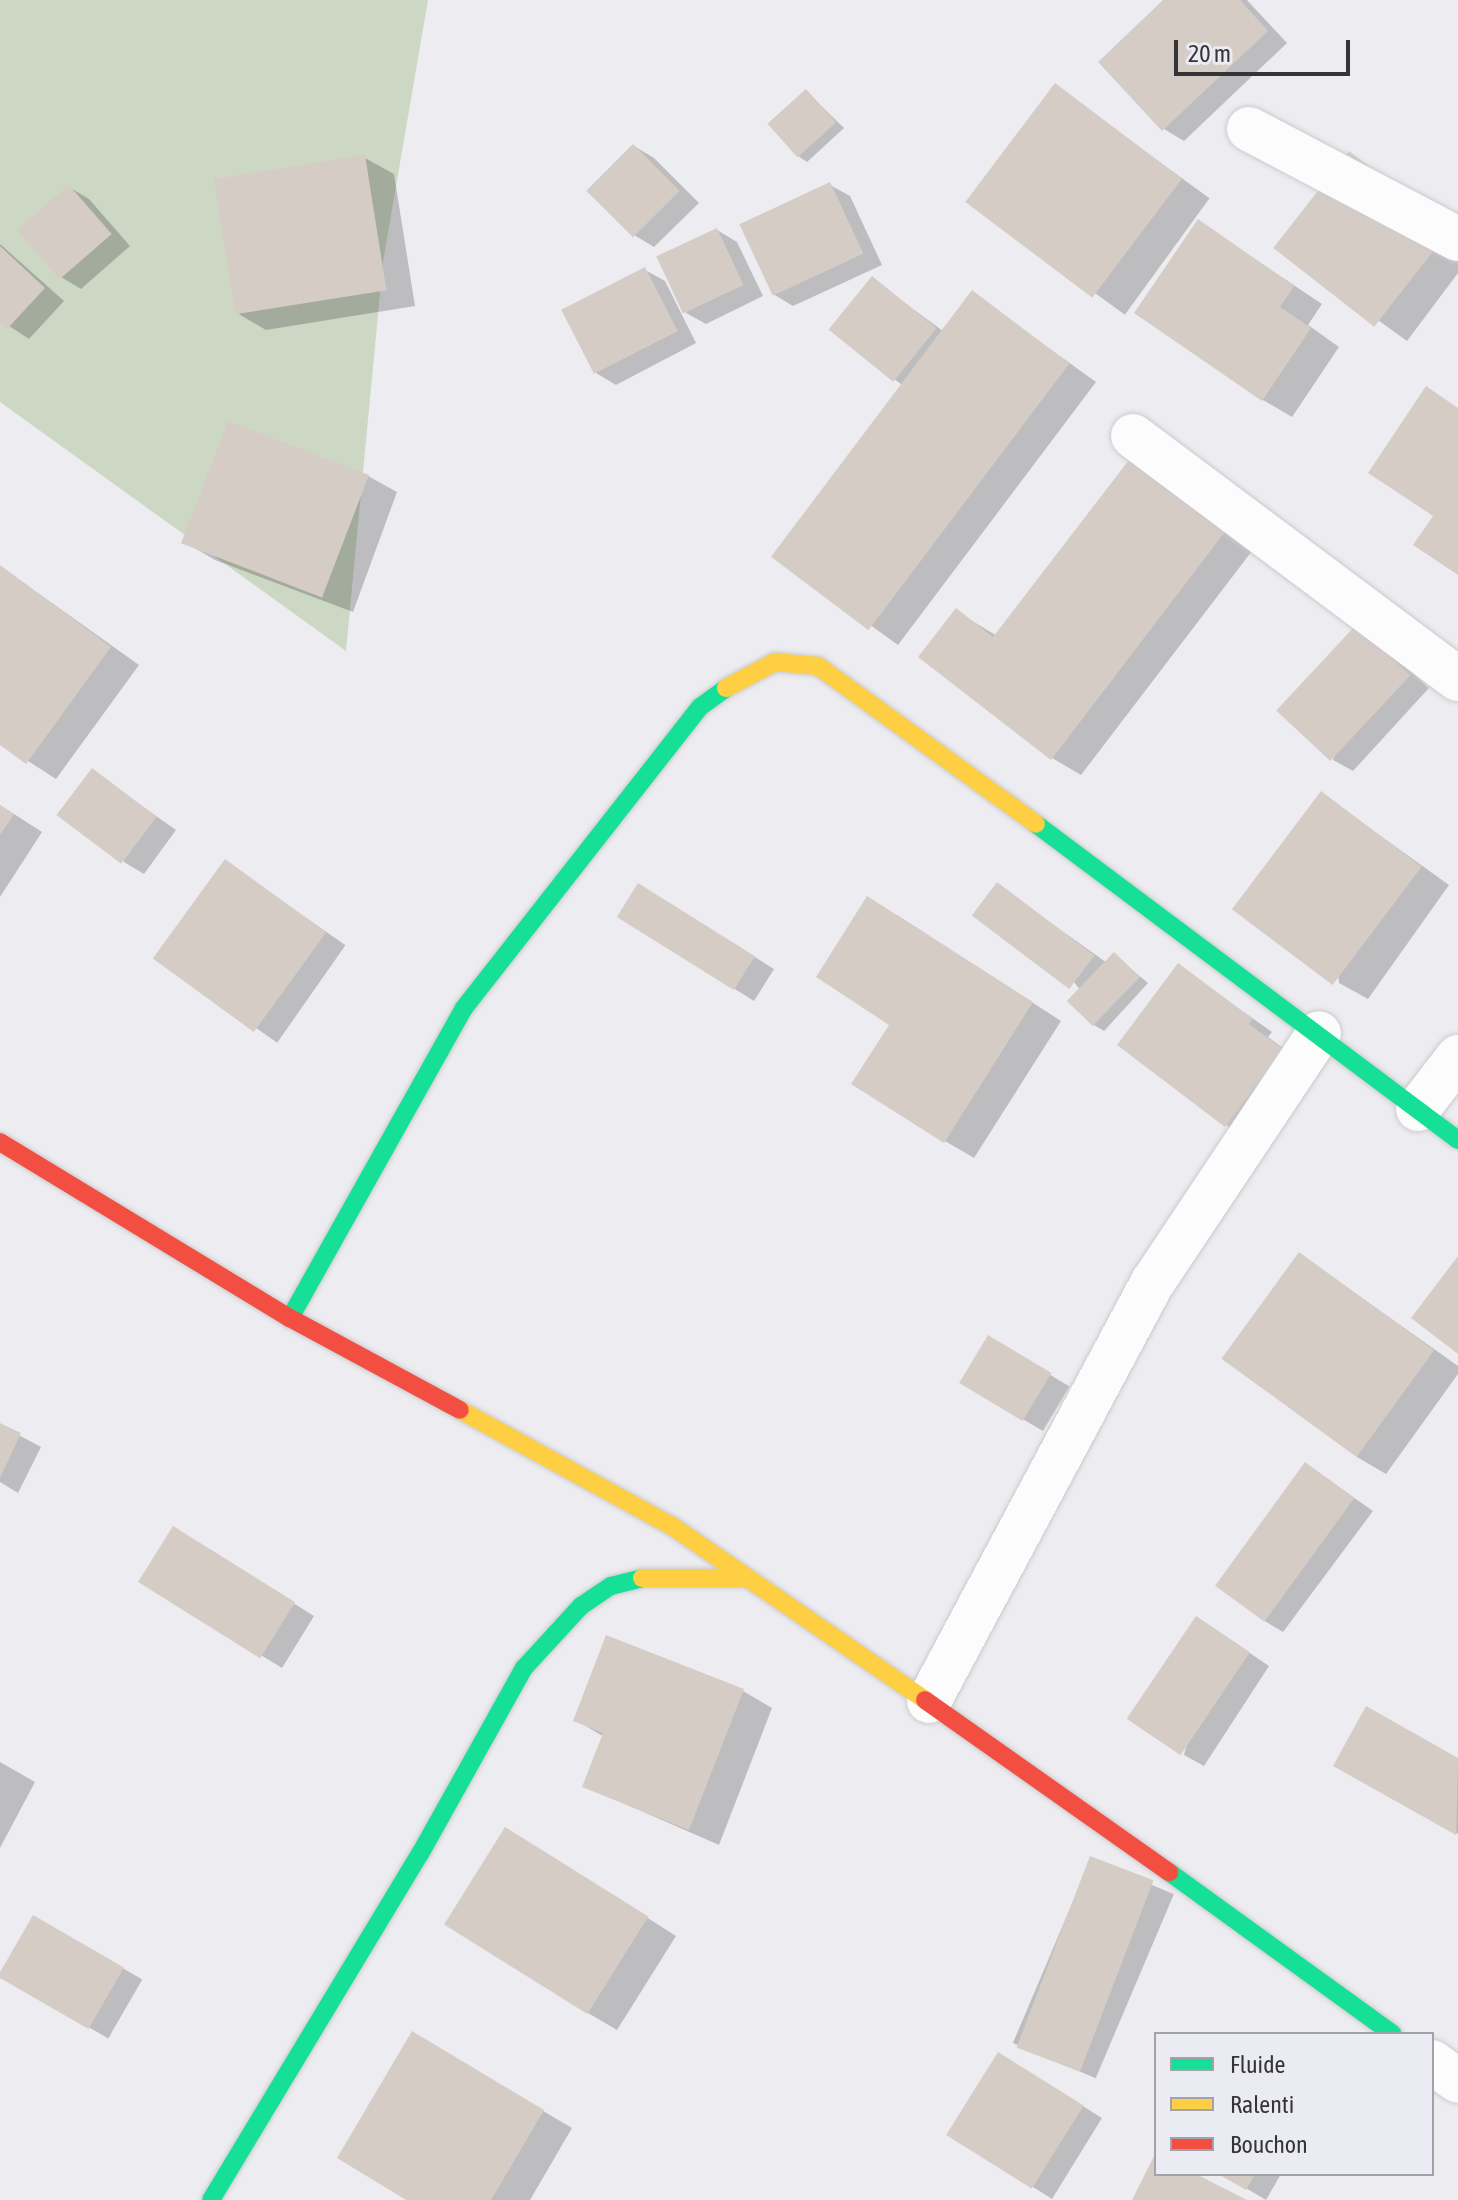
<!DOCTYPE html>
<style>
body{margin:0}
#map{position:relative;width:1458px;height:2200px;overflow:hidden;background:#ededf1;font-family:"Asap Condensed",sans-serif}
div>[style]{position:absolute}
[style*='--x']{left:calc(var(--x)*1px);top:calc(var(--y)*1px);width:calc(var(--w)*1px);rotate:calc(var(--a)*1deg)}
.green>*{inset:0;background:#ccd8c4}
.shadow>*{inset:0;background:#0003;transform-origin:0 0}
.building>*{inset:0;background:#d6ccc6;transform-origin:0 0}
.roads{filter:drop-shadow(0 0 2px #cbcbce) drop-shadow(0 0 2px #cbcbce)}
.street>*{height:44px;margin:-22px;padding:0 22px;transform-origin:22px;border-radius:22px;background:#fcfcfd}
.fast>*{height:18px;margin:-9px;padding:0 9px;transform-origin:9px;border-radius:9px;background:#16e098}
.slow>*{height:18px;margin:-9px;padding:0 9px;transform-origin:9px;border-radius:9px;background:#ffcf43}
.jam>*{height:18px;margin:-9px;padding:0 9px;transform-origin:9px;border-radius:9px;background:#f24e42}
span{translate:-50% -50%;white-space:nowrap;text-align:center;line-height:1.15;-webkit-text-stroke:7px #ebebf3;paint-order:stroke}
.legend{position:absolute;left:1154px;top:2032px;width:280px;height:144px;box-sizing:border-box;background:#ebebf3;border:2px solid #a2a2a8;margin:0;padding:10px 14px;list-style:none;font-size:24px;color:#353538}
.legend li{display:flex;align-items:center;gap:16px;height:40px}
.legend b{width:40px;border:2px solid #a2a2a8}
.scale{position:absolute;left:1174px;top:40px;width:176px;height:36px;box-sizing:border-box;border:4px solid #353538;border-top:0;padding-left:10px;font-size:24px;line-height:28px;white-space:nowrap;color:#353538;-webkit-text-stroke:6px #ebebf3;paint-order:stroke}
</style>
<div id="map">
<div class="green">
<i style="clip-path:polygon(0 0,428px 0,383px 262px,346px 651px,0 402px)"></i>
</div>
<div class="shadow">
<i style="clip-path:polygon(1166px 0,1247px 0,1287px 43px,1184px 141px,1164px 129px)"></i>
<i style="left:1055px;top:86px;width:191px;height:144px;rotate:36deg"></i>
<i style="clip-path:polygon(806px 91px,844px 128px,807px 162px,798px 156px)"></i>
<i style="clip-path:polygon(634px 146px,654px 158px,699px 203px,654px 247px,634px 235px)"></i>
<i style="clip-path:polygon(1349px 154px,1458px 232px,1458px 273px,1407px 341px,1278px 248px)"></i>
<i style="clip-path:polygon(365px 158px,394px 174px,415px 306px,266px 330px,237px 313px)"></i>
<i style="clip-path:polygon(830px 185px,850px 196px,882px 265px,793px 306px,773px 294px)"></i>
<i style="clip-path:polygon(69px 187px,89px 199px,130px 246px,81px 289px,61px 277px)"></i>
<i style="clip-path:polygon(1198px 221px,1322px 304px,1308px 325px,1339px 347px,1292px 417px,1263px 400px)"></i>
<i style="clip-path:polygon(717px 230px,737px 242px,763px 296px,706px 324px,686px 313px)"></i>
<i style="clip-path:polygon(0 244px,64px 301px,29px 339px,0 320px)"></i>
<i style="clip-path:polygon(645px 270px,665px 281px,696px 343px,616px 385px,596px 373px)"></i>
<i style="clip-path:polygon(872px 279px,943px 331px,972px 293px,1096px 382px,898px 645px,773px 555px,902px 385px,832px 330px)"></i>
<i style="clip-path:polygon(1156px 429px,1278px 517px,1081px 775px,1052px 758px,956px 611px,997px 636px)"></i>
<i style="clip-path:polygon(368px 476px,397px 492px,353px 612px,215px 560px,186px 543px)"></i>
<i style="clip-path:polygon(0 566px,139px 665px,56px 779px,0 743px)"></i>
<i style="clip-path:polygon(1376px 639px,1429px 688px,1353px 771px,1333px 760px)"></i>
<i style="clip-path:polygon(92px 771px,176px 830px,144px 874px,124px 862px)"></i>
<i style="clip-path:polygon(1322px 794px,1449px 885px,1368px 999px,1339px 983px)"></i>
<i style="clip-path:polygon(0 805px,42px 832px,0 897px)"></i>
<i style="left:225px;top:861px;width:147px;height:119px;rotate:35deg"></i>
<i style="clip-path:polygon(998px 885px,1107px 963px,1114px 955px,1148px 983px,1104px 1031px,1094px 1025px,1081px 991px)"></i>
<i style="clip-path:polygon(659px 897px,774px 969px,754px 1001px,620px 917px)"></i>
<i style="clip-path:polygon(897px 915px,1061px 1021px,974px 1158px,945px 1141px,892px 1024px)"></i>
<i style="clip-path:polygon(1179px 966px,1272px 1032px,1268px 1037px,1302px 1062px,1246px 1137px,1226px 1125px)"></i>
<i style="clip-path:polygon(1300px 1254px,1458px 1366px,1458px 1374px,1386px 1474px,1357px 1457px)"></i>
<i style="left:989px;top:1338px;width:94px;height:52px;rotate:31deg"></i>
<i style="clip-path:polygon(0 1425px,41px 1447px,18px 1493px,0 1482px)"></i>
<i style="clip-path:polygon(1306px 1464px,1373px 1511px,1283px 1632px,1263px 1620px)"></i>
<i style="clip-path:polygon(194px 1541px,314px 1616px,282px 1668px,141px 1581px)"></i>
<i style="clip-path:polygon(1216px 1630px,1269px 1666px,1204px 1766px,1184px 1755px)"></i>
<i style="clip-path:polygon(608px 1638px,743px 1691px,772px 1708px,719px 1845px,584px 1786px,604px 1737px,576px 1720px)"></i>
<i style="clip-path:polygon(1367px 1709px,1458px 1761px,1458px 1834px,1336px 1765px)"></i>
<i style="clip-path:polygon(0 1762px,35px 1782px,0 1848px)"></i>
<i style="clip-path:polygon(535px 1846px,676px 1936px,617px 2030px,588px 2013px)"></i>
<i style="left:1091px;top:1859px;width:90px;height:200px;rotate:23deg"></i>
<i style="left:34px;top:1917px;width:125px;height:68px;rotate:30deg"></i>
<i style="clip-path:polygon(413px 2034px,572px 2128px,530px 2200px,410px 2200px)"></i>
<i style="clip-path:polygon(1019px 2066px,1102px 2118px,1052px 2199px,949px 2134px)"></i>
<i style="clip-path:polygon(1222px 2174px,1281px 2174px,1266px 2200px)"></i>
</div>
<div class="building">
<i style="clip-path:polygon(1163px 0,1240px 0,1268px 31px,1162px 131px,1098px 62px)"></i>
<i style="left:1055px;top:83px;width:159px;height:149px;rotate:37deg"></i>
<i style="left:806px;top:89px;width:45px;height:52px;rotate:48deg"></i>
<i style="left:633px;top:144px;width:66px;height:66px;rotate:45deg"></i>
<i style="left:1349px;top:151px;width:128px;height:123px;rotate:38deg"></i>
<i style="left:365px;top:155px;width:137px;height:153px;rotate:81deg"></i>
<i style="left:830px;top:182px;width:79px;height:100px;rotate:65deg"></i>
<i style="left:69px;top:185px;width:65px;height:69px;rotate:49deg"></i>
<i style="clip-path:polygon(1198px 219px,1294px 286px,1280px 307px,1311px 328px,1262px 401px,1134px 313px)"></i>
<i style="left:717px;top:228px;width:63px;height:67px;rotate:65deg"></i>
<i style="clip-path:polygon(0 246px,45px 288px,7px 329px,0 323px)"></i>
<i style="left:645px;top:267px;width:72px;height:94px;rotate:63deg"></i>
<i style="left:872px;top:276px;width:83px;height:69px;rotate:39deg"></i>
<i style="left:972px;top:290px;width:122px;height:334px;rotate:37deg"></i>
<i style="clip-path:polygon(1426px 386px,1458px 408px,1458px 575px,1413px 545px,1433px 516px,1368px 473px)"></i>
<i style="left:228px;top:421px;width:151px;height:131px;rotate:21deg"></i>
<i style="clip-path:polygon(1155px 426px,1250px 499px,1051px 760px,918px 657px,956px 608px,993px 637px)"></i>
<i style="clip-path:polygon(0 565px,111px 647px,26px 764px,0 745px)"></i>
<i style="left:1356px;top:625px;width:74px;height:117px;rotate:43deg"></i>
<i style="left:92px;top:768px;width:81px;height:59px;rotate:37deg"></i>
<i style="left:1321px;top:791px;width:126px;height:148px;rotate:37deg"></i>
<i style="clip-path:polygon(0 805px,14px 814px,0 835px)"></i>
<i style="left:225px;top:859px;width:125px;height:123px;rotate:36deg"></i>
<i style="left:997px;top:882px;width:122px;height:42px;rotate:37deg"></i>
<i style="left:638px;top:883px;width:138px;height:40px;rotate:32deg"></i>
<i style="clip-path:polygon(867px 896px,1033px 1002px,944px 1143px,851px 1084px,889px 1025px,816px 977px)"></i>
<i style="left:1114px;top:952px;width:36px;height:68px;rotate:44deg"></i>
<i style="clip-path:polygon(1178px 963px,1253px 1019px,1249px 1024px,1283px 1049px,1225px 1127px,1117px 1045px)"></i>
<i style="left:1299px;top:1252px;width:167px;height:132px;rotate:36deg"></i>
<i style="clip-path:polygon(1458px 1256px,1458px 1354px,1411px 1318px)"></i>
<i style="left:988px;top:1335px;width:74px;height:56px;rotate:31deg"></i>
<i style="clip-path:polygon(0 1423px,21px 1433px,0 1478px)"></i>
<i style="left:1305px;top:1462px;width:61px;height:153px;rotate:36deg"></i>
<i style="left:173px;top:1526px;width:144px;height:66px;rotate:32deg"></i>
<i style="left:1196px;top:1616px;width:65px;height:124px;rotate:34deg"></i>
<i style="clip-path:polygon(606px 1635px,744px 1689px,689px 1830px,582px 1787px,603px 1733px,573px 1721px)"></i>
<i style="clip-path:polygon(1366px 1706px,1458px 1758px,1456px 1835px,1333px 1766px)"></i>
<i style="left:505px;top:1827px;width:169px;height:115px;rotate:32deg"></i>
<i style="left:1090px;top:1856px;width:68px;height:205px;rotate:21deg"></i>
<i style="left:33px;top:1915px;width:105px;height:71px;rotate:30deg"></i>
<i style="clip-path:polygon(412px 2031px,544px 2110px,491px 2200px,406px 2200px,337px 2158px)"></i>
<i style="left:998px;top:2052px;width:101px;height:98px;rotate:32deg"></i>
<i style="clip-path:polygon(1156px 2152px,1156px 2174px,1196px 2174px,1247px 2200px,1132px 2200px)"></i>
<i style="clip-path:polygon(1218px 2174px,1255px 2174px,1246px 2190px)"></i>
</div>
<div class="roads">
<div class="street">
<i style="--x:1249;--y:129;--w:236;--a:27.8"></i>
<i style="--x:1133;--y:436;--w:406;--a:36.8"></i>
<i style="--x:1418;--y:1109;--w:66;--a:-52.4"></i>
<i style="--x:929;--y:1701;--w:475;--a:-61.9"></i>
<i style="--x:1153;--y:1282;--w:299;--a:-56.3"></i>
<i style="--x:1432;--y:2062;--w:32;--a:36"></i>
</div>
<div class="fast">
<i style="--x:1036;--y:824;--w:527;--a:36.83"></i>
<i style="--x:290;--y:1318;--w:355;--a:-60.7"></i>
<i style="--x:464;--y:1008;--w:382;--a:-51.9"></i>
<i style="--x:700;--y:707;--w:32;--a:-36"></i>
<i style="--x:1169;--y:1872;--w:276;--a:35.9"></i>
<i style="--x:211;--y:2200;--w:404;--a:-58.9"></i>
<i style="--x:420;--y:1854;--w:213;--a:-60.8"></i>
<i style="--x:524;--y:1668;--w:84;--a:-47.4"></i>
<i style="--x:581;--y:1606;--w:36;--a:-34"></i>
<i style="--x:611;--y:1586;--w:32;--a:-14"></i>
</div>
<div class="slow">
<i style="--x:726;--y:688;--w:55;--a:-28"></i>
<i style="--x:775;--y:662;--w:43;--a:5.3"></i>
<i style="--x:818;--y:666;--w:269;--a:35.9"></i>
<i style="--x:460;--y:1410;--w:242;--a:28.7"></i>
<i style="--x:672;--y:1526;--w:307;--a:34.5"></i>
<i style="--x:642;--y:1578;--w:102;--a:0"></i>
</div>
<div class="jam">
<i style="--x:0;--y:1142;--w:339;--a:31.3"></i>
<i style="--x:290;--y:1318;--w:193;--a:28.4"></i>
<i style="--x:925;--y:1700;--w:299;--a:35.2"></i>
</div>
</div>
<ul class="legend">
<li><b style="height:10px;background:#16e098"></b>Fluide</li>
<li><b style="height:10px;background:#ffcf43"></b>Ralenti</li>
<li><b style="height:10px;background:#f24e42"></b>Bouchon</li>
</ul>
<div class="scale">20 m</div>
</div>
